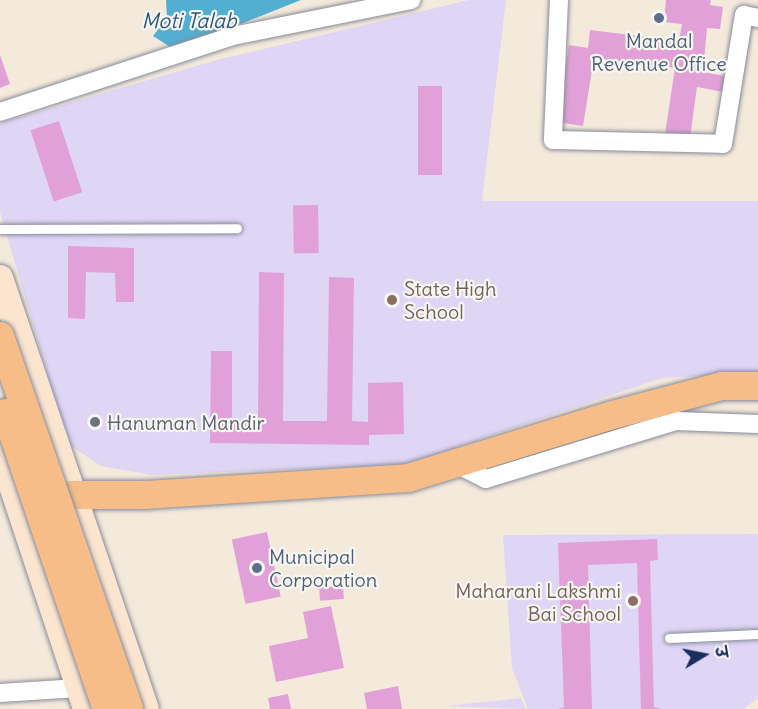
<!DOCTYPE html>
<meta charset="utf-8">
<style>
body{margin:0}
#map{position:relative;width:758px;height:709px;overflow:hidden;background:#f4eadb;font-family:Delius,"Playpen Sans Deva",sans-serif}
div>[style]{position:absolute}
[style*='--x']{left:calc(var(--x)*1px);top:calc(var(--y)*1px);width:calc(var(--w)*1px);rotate:calc(var(--a)*1deg)}
.built>*{inset:0;background:#dfd5f5}
.water>*{inset:0;background:#53afd1}
.building>*{inset:0;background:#e1a1d8;transform-origin:0 0}
.roads{filter:drop-shadow(0 0 2px #888c9c) drop-shadow(0 0 2px #888c9c)}
.lane>*{height:9px;margin:-4.5px;padding:0 4.5px;transform-origin:4.5px;border-radius:4.5px;background:#fff}
.street>*{height:18px;margin:-9px;padding:0 9px;transform-origin:9px;border-radius:9px;background:#fff}
.secondary>*{height:26px;margin:-13px;padding:0 13px;transform-origin:13px;border-radius:13px;background:#fce5cf}
.primary>*{height:28px;margin:-14px;padding:0 14px;transform-origin:14px;border-radius:14px;background:#f7bd88}
.bridges{filter:drop-shadow(0 0 2px #888c9c) drop-shadow(0 0 2px #888c9c)}
.primary-bridge>*{height:28px;margin:-14px;padding:0 14px;transform-origin:14px;border-radius:14px;background:#f7bd88}
.dots>*{width:16px;height:16px;translate:-50% -50%;box-sizing:border-box;border:3px solid #f6f6f2;border-radius:50%}
span{translate:-50% -50%;white-space:nowrap;text-align:center;line-height:1.15;-webkit-text-stroke:4.5px #f6f6f2;paint-order:stroke}
.service-label{font-size:20px;color:#4e5e75}
.left{translate:0 -50%;text-align:left}
.education-label{font-size:20px;color:#785e54}
.right{translate:-100% -50%;text-align:right}
.worship-label{font-size:20px;color:#5b616d}
.water-label{font-size:21px;color:#2c5580;font-style:italic}
.north{position:absolute;left:674px;top:625px;width:60px;height:60px;-webkit-text-stroke:4px #f6f6f2;paint-order:stroke;rotate:80deg;font-size:16px;font-weight:700;line-height:24px;text-align:center;color:#1b2f5e}
.north::after{content:'';display:block;margin:auto;width:21px;height:27px;background:#1b2f5e;clip-path:polygon(50% 0,100% 100%,50% 72%,0 100%)}
</style>
<div id="map">
<div class="built">
<i style="clip-path:polygon(469px 0,506px 0,482px 201px,758px 201px,758px 373px,662px 378px,403px 465px,152px 475px,101px 466px,68px 444px,0 212px,0 123px,217px 60px)"></i>
<i style="clip-path:polygon(758px 534px,758px 698px,743px 709px,528px 709px,512px 668px,503px 535px)"></i>
<i style="clip-path:polygon(521px 698px,525px 709px,446px 706px)"></i>
</div>
<div class="water">
<i style="clip-path:polygon(166px 0,301px 0,175px 50px,153px 36px,167px 18px)"></i>
</div>
<div class="building">
<i style="clip-path:polygon(666px 0,711px 0,710px 5px,723px 7px,720px 29px,707px 28px,703px 72px,725px 76px,723px 92px,697px 87px,690px 138px,665px 134px,675px 68px,594px 58px,583px 126px,557px 122px,569px 45px,588px 48px,590px 30px,679px 41px,682px 24px,664px 22px)"></i>
<i style="clip-path:polygon(0 55px,10px 84px,0 88px)"></i>
<i style="left:418px;top:86px;width:24px;height:89px"></i>
<i style="left:59px;top:121px;width:75px;height:30px;rotate:72deg"></i>
<i style="left:318px;top:205px;width:48px;height:25px;rotate:89deg"></i>
<i style="clip-path:polygon(68px 246px,134px 248px,134px 302px,116px 302px,115px 273px,86px 272px,85px 319px,68px 318px)"></i>
<i style="clip-path:polygon(259px 272px,284px 273px,283px 421px,327px 421px,329px 277px,354px 278px,352px 421px,368px 422px,368px 383px,403px 382px,404px 434px,369px 435px,369px 445px,210px 443px,211px 351px,232px 351px,232px 420px,258px 420px)"></i>
<i style="left:267px;top:532px;width:66px;height:36px;rotate:78deg"></i>
<i style="clip-path:polygon(657px 539px,658px 560px,650px 561px,654px 707px,661px 709px,641px 709px,637px 563px,588px 565px,592px 709px,558px 709px,564px 707px,558px 543px)"></i>
<i style="left:343px;top:586px;width:13px;height:24px;rotate:86deg"></i>
<i style="clip-path:polygon(331px 606px,344px 668px,276px 682px,269px 646px,308px 638px,303px 612px)"></i>
<i style="clip-path:polygon(398px 686px,402px 709px,367px 709px,364px 693px)"></i>
<i style="clip-path:polygon(288px 694px,291px 709px,270px 709px,268px 698px)"></i>
</div>
<div class="roads">
<div class="lane">
<i style="--x:0;--y:229;--w:237;--a:-0.2"></i>
<i style="--x:669;--y:638;--w:89;--a:-2.6"></i>
</div>
<div class="street">
<i style="--x:559;--y:0;--w:140;--a:92.5"></i>
<i style="--x:553;--y:140;--w:170;--a:1.3"></i>
<i style="--x:723;--y:144;--w:131;--a:-80.8"></i>
<i style="--x:744;--y:15;--w:14;--a:12"></i>
<i style="--x:0;--y:112;--w:245;--a:-18.1"></i>
<i style="--x:233;--y:36;--w:182;--a:-11.4"></i>
<i style="--x:458;--y:465;--w:31;--a:27"></i>
<i style="--x:486;--y:479;--w:199;--a:-17"></i>
<i style="--x:676;--y:421;--w:82;--a:2.1"></i>
<i style="--x:0;--y:693;--w:79;--a:-3.6"></i>
</div>
<div class="secondary">
<i style="--x:0;--y:278;--w:455;--a:71.3"></i>
<i style="--x:0;--y:450;--w:273;--a:71.6"></i>
</div>
<div class="primary">
<i style="--x:71;--y:495;--w:75;--a:0"></i>
<i style="--x:146;--y:495;--w:263;--a:-3.7"></i>
<i style="--x:408;--y:478;--w:210;--a:-17.1"></i>
<i style="--x:609;--y:416;--w:117;--a:-14.9"></i>
<i style="--x:722;--y:386;--w:36;--a:0"></i>
</div>
</div>
<div class="bridges">
<div class="primary-bridge">
<i style="--x:0;--y:336;--w:395;--a:70.9"></i>
<i style="--x:6;--y:413;--w:313;--a:71.2"></i>
</div>
</div>
<div class="dots">
<i style="left:659px;top:18px;background:#5c6f8a"></i>
<i style="left:392px;top:300px;background:#8d6e63"></i>
<i style="left:95px;top:422px;background:#6b7280"></i>
<i style="left:257px;top:568px;background:#5c6f8a"></i>
<i style="left:633px;top:601px;background:#8d6e63"></i>
</div>
<div class="service-label">
<span style="left:659px;top:52px">Mandal<br>Revenue Office</span>
<span class="left" style="left:269px;top:568px">Municipal<br>Corporation</span>
</div>
<div class="education-label">
<span class="left" style="left:404px;top:300px">State High<br>School</span>
<span class="right" style="left:621px;top:602px">Maharani Lakshmi<br>Bai School</span>
</div>
<div class="worship-label">
<span class="left" style="left:107px;top:422px">Hanuman Mandir</span>
</div>
<div class="water-label">
<span style="left:189px;top:21px">Moti Talab</span>
</div>
<div class="north">उ</div>
</div>
